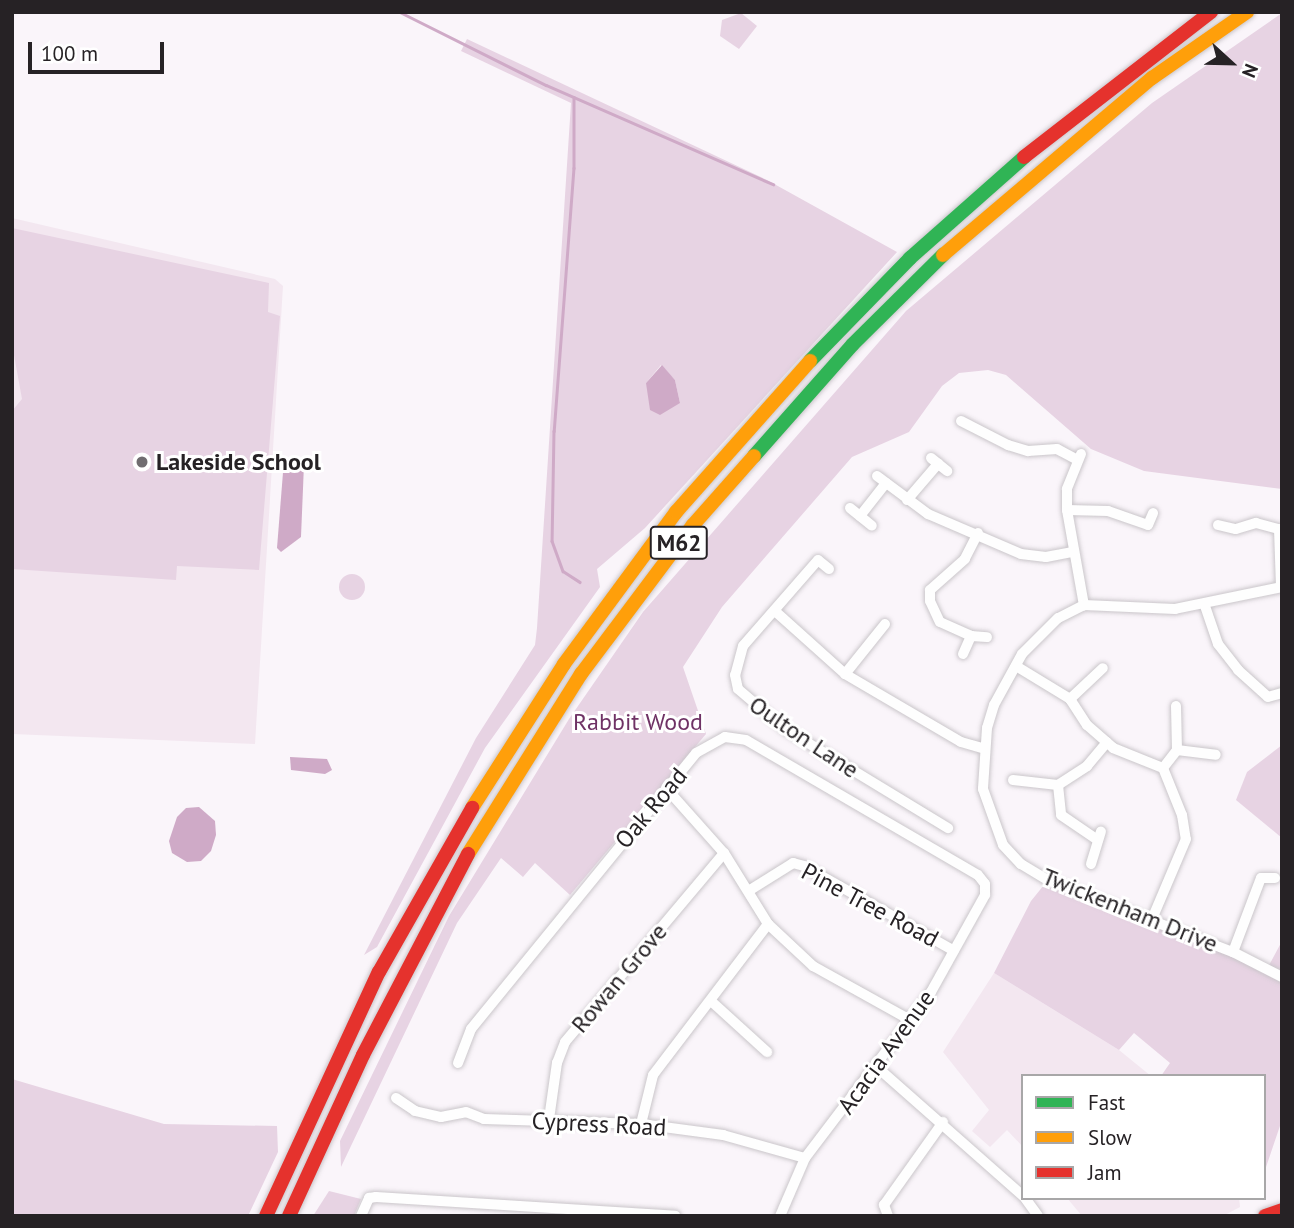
<!DOCTYPE html>
<style>
body{margin:0}
#map{position:relative;width:1294px;height:1228px;overflow:hidden;background:#faf5fa;font-family:"PT Sans",sans-serif}
div>[style]{position:absolute}
[style*='--x']{left:calc(var(--x)*1px);top:calc(var(--y)*1px);width:calc(var(--w)*1px);rotate:calc(var(--a)*1deg)}
.built>*{inset:0;background:#f3e7f0}
.green>*{inset:0;background:#e7d3e3}
.round{border-radius:50%}
.water>*{inset:0;background:#cfaac7}
.stream>*{height:2.5px;margin:-1.25px;padding:0 1.25px;transform-origin:1.25px;border-radius:1.25px;background:#cfaac7}
.roads{filter:drop-shadow(0 0 2px #cac6ca) drop-shadow(0 0 2px #cac6ca)}
.street>*{height:10px;margin:-5px;padding:0 5px;transform-origin:5px;border-radius:5px;background:#fefefe}
.fast>*{height:14px;margin:-7px;padding:0 7px;transform-origin:7px;border-radius:7px;background:#30b455}
.slow>*{height:14px;margin:-7px;padding:0 7px;transform-origin:7px;border-radius:7px;background:#ff9f0a}
.jam>*{height:14px;margin:-7px;padding:0 7px;transform-origin:7px;border-radius:7px;background:#e5322d}
.dots>*{width:19px;height:19px;translate:-50% -50%;box-sizing:border-box;border:4px solid #fff;border-radius:50%}
span{translate:-50% -50%;white-space:nowrap;text-align:center;line-height:1.15;-webkit-text-stroke:6px #fff;paint-order:stroke}
.shield-label span{padding:2px 5px;background:#fff;border:2px solid;border-radius:5px;-webkit-text-stroke-width:0}
.shield-label{font-size:23px;color:#262225;font-weight:700}
.poi-label{font-size:24px;color:#262225;font-weight:700}
.left{translate:0 -50%;text-align:left}
.park-label{font-size:24px;color:#6f3265}
.street-label{font-size:24px;color:#262225}
.frame{position:absolute;inset:0;border:14px solid #262225;pointer-events:none}
.legend{position:absolute;left:1021px;top:1074px;width:245px;height:126px;box-sizing:border-box;background:#fff;border:2px solid #a8a7a8;margin:0;padding:9px 12px;list-style:none;font-size:21px;color:#262225}
.legend li{display:flex;align-items:center;gap:14px;height:35px}
.legend b{width:35px;border:2px solid #a8a7a8}
.north{position:absolute;left:1196px;top:28px;width:70px;height:70px;-webkit-text-stroke:5px #fff;paint-order:stroke;rotate:112deg;font-size:19px;font-weight:700;line-height:28px;text-align:center;color:#262225}
.north::after{content:'';display:block;margin:auto;width:24px;height:32px;background:#262225;clip-path:polygon(50% 0,100% 100%,50% 72%,0 100%)}
.scale{position:absolute;left:28px;top:42px;width:136px;height:32px;box-sizing:border-box;border:4px solid #262225;border-top:0;padding-left:9px;font-size:21px;line-height:24px;white-space:nowrap;color:#262225;-webkit-text-stroke:5px #fff;paint-order:stroke}
</style>
<div id="map">
<div class="built">
<i style="clip-path:polygon(12px 218px,275px 279px,283px 286px,255px 744px,12px 734px)"></i>
<i style="clip-path:polygon(994px 973px,1119px 1050px,1151px 1076px,1023px 1076px,1023px 1147px,1007px 1130px,990px 1147px,972px 1131px,989px 1110px,943px 1052px)"></i>
<i style="clip-path:polygon(1067px 1198px,1239px 1198px,1240px 1207px,1223px 1216px,1082px 1216px)"></i>
</div>
<div class="green">
<i style="clip-path:polygon(741px 13px,757px 26px,739px 49px,720px 36px,722px 20px)"></i>
<i style="clip-path:polygon(1282px 13px,1282px 489px,1144px 471px,1091px 449px,1006px 375px,988px 370px,959px 373px,942px 386px,909px 432px,852px 457px,722px 607px,683px 667px,706px 734px,570px 895px,535px 863px,523px 877px,501px 858px,457px 923px,341px 1167px,340px 1141px,449px 916px,569px 719px,643px 612px,906px 311px,1152px 103px)"></i>
<i style="clip-path:polygon(evenodd,467px 39px,767px 180px,897px 252px,645px 528px,597px 569px,600px 587px,485px 748px,377px 947px,364px 955px,476px 738px,535px 645px,537px 628px,571px 103px,461px 51px,467px 39px,661px 365px,675px 380px,680px 403px,646px 383px,661px 365px)"></i>
<i style="clip-path:polygon(12px 228px,269px 283px,268px 312px,280px 316px,259px 570px,177px 566px,176px 580px,12px 569px,12px 411px,22px 399px,12px 344px)"></i>
<i class="round" style="left:339px;top:574px;width:26px;height:26px"></i>
<i style="clip-path:polygon(1282px 745px,1282px 838px,1236px 800px,1247px 772px)"></i>
<i style="clip-path:polygon(1048px 880px,1267px 969px,1282px 941px,1282px 1120px,1264px 1173px,1264px 1076px,1161px 1076px,1170px 1063px,1134px 1033px,1119px 1050px,994px 973px,1031px 901px)"></i>
<i style="clip-path:polygon(12px 1079px,164px 1124px,277px 1126px,278px 1152px,248px 1216px,12px 1216px)"></i>
<i style="clip-path:polygon(329px 1191px,361px 1199px,354px 1216px,313px 1216px)"></i>
</div>
<div class="water">
<i style="clip-path:polygon(662px 365px,675px 380px,680px 403px,660px 415px,650px 410px,646px 383px)"></i>
<i style="clip-path:polygon(296px 458px,304px 464px,301px 537px,281px 552px,277px 548px,284px 460px)"></i>
<i style="clip-path:polygon(290px 757px,327px 759px,332px 770px,325px 774px,291px 770px)"></i>
<i style="clip-path:polygon(199px 807px,215px 821px,216px 835px,211px 851px,201px 861px,187px 862px,172px 853px,169px 841px,177px 817px,186px 808px)"></i>
</div>
<div class="stream">
<i style="--x:400;--y:12;--w:163;--a:26.6"></i>
<i style="--x:546;--y:85;--w:248;--a:23.6"></i>
<i style="--x:574;--y:97;--w:71;--a:90"></i>
<i style="--x:574;--y:168;--w:264;--a:94.3"></i>
<i style="--x:554;--y:431;--w:110;--a:91"></i>
<i style="--x:552;--y:541;--w:32;--a:70"></i>
<i style="--x:563;--y:571;--w:20;--a:33"></i>
</div>
<div class="roads">
<div class="street">
<i style="--x:961;--y:421;--w:53;--a:27.1"></i>
<i style="--x:1008;--y:445;--w:21;--a:17"></i>
<i style="--x:1028;--y:451;--w:29;--a:-4"></i>
<i style="--x:1057;--y:449;--w:21;--a:28"></i>
<i style="--x:1081;--y:454;--w:38;--a:112"></i>
<i style="--x:1067;--y:489;--w:21;--a:90"></i>
<i style="--x:1067;--y:510;--w:97;--a:79.9"></i>
<i style="--x:931;--y:458;--w:21;--a:39"></i>
<i style="--x:877;--y:476;--w:64;--a:36.7"></i>
<i style="--x:928;--y:514;--w:101;--a:23.3"></i>
<i style="--x:1021;--y:554;--w:25;--a:7"></i>
<i style="--x:1046;--y:557;--w:26;--a:-11"></i>
<i style="--x:907;--y:500;--w:48;--a:-49.3"></i>
<i style="--x:850;--y:508;--w:28;--a:39"></i>
<i style="--x:1067;--y:510;--w:41;--a:1.4"></i>
<i style="--x:1108;--y:511;--w:42;--a:19.3"></i>
<i style="--x:1148;--y:525;--w:13;--a:-67"></i>
<i style="--x:860;--y:516;--w:42;--a:-51.8"></i>
<i style="--x:1218;--y:525;--w:18;--a:13"></i>
<i style="--x:1236;--y:529;--w:21;--a:-17"></i>
<i style="--x:1256;--y:523;--w:24;--a:15"></i>
<i style="--x:1279;--y:529;--w:58;--a:88"></i>
<i style="--x:978;--y:533;--w:29;--a:117"></i>
<i style="--x:965;--y:559;--w:47;--a:138.5"></i>
<i style="--x:930;--y:590;--w:11;--a:90"></i>
<i style="--x:930;--y:601;--w:23;--a:65"></i>
<i style="--x:940;--y:622;--w:34;--a:24"></i>
<i style="--x:971;--y:636;--w:16;--a:4"></i>
<i style="--x:829;--y:569;--w:14;--a:-141"></i>
<i style="--x:818;--y:560;--w:114;--a:131.1"></i>
<i style="--x:743;--y:646;--w:30;--a:105"></i>
<i style="--x:735;--y:675;--w:14;--a:78"></i>
<i style="--x:738;--y:689;--w:62;--a:40.4"></i>
<i style="--x:785;--y:729;--w:191;--a:31.3"></i>
<i style="--x:1282;--y:587;--w:109;--a:168.4"></i>
<i style="--x:1175;--y:609;--w:91;--a:-177.5"></i>
<i style="--x:1084;--y:605;--w:29;--a:153"></i>
<i style="--x:1058;--y:618;--w:51;--a:135"></i>
<i style="--x:1022;--y:654;--w:58;--a:118.8"></i>
<i style="--x:994;--y:705;--w:24;--a:107"></i>
<i style="--x:987;--y:728;--w:61;--a:93.8"></i>
<i style="--x:983;--y:789;--w:59;--a:70.3"></i>
<i style="--x:1003;--y:845;--w:26;--a:47"></i>
<i style="--x:1021;--y:864;--w:31;--a:31"></i>
<i style="--x:1048;--y:880;--w:199;--a:21.3"></i>
<i style="--x:1233;--y:952;--w:55;--a:27"></i>
<i style="--x:1205;--y:606;--w:40;--a:71.1"></i>
<i style="--x:1218;--y:644;--w:33;--a:52"></i>
<i style="--x:1238;--y:670;--w:40;--a:42"></i>
<i style="--x:1268;--y:697;--w:15;--a:-16"></i>
<i style="--x:776;--y:612;--w:93;--a:41.9"></i>
<i style="--x:845;--y:674;--w:134;--a:30.4"></i>
<i style="--x:961;--y:742;--w:25;--a:16"></i>
<i style="--x:963;--y:654;--w:20;--a:-66"></i>
<i style="--x:1016;--y:666;--w:63;--a:31.4"></i>
<i style="--x:1070;--y:699;--w:31;--a:57"></i>
<i style="--x:1087;--y:725;--w:35;--a:41"></i>
<i style="--x:1113;--y:748;--w:54;--a:21.8"></i>
<i style="--x:1163;--y:768;--w:51;--a:68"></i>
<i style="--x:1182;--y:815;--w:24;--a:81"></i>
<i style="--x:1186;--y:839;--w:87;--a:113"></i>
<i style="--x:845;--y:674;--w:64;--a:-51.3"></i>
<i style="--x:1070;--y:699;--w:45;--a:-43.2"></i>
<i style="--x:1176;--y:706;--w:44;--a:88.7"></i>
<i style="--x:1177;--y:750;--w:39;--a:7"></i>
<i style="--x:1163;--y:768;--w:23;--a:-52"></i>
<i style="--x:1013;--y:780;--w:45;--a:6.3"></i>
<i style="--x:1058;--y:785;--w:35;--a:-33"></i>
<i style="--x:1087;--y:766;--w:31;--a:-50"></i>
<i style="--x:1058;--y:785;--w:30;--a:84"></i>
<i style="--x:1061;--y:815;--w:42;--a:34.4"></i>
<i style="--x:666;--y:788;--w:87;--a:48.3"></i>
<i style="--x:724;--y:853;--w:84;--a:58.2"></i>
<i style="--x:768;--y:924;--w:62;--a:43"></i>
<i style="--x:813;--y:966;--w:113;--a:29.1"></i>
<i style="--x:1091;--y:864;--w:34;--a:-73"></i>
<i style="--x:750;--y:890;--w:51;--a:-32.1"></i>
<i style="--x:793;--y:863;--w:11;--a:15"></i>
<i style="--x:804;--y:866;--w:172;--a:29.5"></i>
<i style="--x:1233;--y:952;--w:79;--a:-69.3"></i>
<i style="--x:1261;--y:878;--w:14;--a:0"></i>
<i style="--x:711;--y:1001;--w:76;--a:42.3"></i>
<i style="--x:458;--y:1063;--w:36;--a:-69"></i>
<i style="--x:471;--y:1029;--w:356;--a:-50.8"></i>
<i style="--x:696;--y:753;--w:33;--a:-29"></i>
<i style="--x:725;--y:737;--w:21;--a:8"></i>
<i style="--x:746;--y:740;--w:268;--a:30.2"></i>
<i style="--x:978;--y:875;--w:11;--a:52"></i>
<i style="--x:985;--y:884;--w:11;--a:90"></i>
<i style="--x:985;--y:895;--w:111;--a:119.1"></i>
<i style="--x:931;--y:992;--w:208;--a:127.2"></i>
<i style="--x:805;--y:1158;--w:63;--a:113.3"></i>
<i style="--x:878;--y:1068;--w:193;--a:41.4"></i>
<i style="--x:396;--y:1098;--w:23;--a:34"></i>
<i style="--x:415;--y:1111;--w:27;--a:13"></i>
<i style="--x:441;--y:1117;--w:25;--a:-11"></i>
<i style="--x:466;--y:1112;--w:19;--a:21"></i>
<i style="--x:484;--y:1119;--w:157;--a:1.8"></i>
<i style="--x:641;--y:1124;--w:83;--a:7.6"></i>
<i style="--x:723;--y:1135;--w:85;--a:15.7"></i>
<i style="--x:549;--y:1119;--w:57;--a:-81.9"></i>
<i style="--x:557;--y:1063;--w:22;--a:-69"></i>
<i style="--x:565;--y:1042;--w:247;--a:-49.9"></i>
<i style="--x:641;--y:1124;--w:50;--a:-76.2"></i>
<i style="--x:653;--y:1075;--w:190;--a:-52.7"></i>
<i style="--x:1025;--y:1198;--w:22;--a:54"></i>
<i style="--x:361;--y:1216;--w:20;--a:-66"></i>
<i style="--x:369;--y:1198;--w:7;--a:-8"></i>
<i style="--x:376;--y:1197;--w:300;--a:3.6"></i>
<i style="--x:888;--y:1216;--w:12;--a:-110"></i>
<i style="--x:884;--y:1205;--w:102;--a:-54.6"></i>
</div>
<div class="fast">
<i style="--x:810;--y:361;--w:144;--a:-45.8"></i>
<i style="--x:910;--y:258;--w:152;--a:-41.5"></i>
<i style="--x:754;--y:456;--w:149;--a:-48.5"></i>
<i style="--x:853;--y:344;--w:127;--a:-44.7"></i>
</div>
<div class="slow">
<i style="--x:943;--y:255;--w:274;--a:-40.3"></i>
<i style="--x:1152;--y:78;--w:116;--a:-34.8"></i>
<i style="--x:472;--y:808;--w:171;--a:-57.4"></i>
<i style="--x:564;--y:664;--w:189;--a:-53.6"></i>
<i style="--x:676;--y:512;--w:202;--a:-48.4"></i>
<i style="--x:468;--y:854;--w:213;--a:-57.9"></i>
<i style="--x:581;--y:674;--w:186;--a:-53.1"></i>
<i style="--x:693;--y:525;--w:92;--a:-48.5"></i>
</div>
<div class="jam">
<i style="--x:1024;--y:157;--w:237;--a:-37.8"></i>
<i style="--x:266;--y:1216;--w:269;--a:-65.2"></i>
<i style="--x:379;--y:972;--w:189;--a:-60.4"></i>
<i style="--x:289;--y:1216;--w:177;--a:-65.3"></i>
<i style="--x:363;--y:1055;--w:227;--a:-62.4"></i>
<i style="--x:1265;--y:1216;--w:18;--a:-19"></i>
</div>
</div>
<div class="dots">
<i style="left:142px;top:462px;background:#706c70"></i>
</div>
<div class="shield-label">
<span style="left:679px;top:543px">M62</span>
</div>
<div class="poi-label">
<span class="left" style="left:156px;top:462px">Lakeside School</span>
</div>
<div class="park-label">
<span style="left:638px;top:722px">Rabbit Wood</span>
</div>
<div class="street-label">
<span style="left:804px;top:737px;rotate:34deg">Oulton Lane</span>
<span style="left:651px;top:808px;rotate:-50deg">Oak Road</span>
<span style="left:870px;top:905px;rotate:28deg">Pine Tree Road</span>
<span style="left:1130px;top:910px;rotate:22deg">Twickenham Drive</span>
<span style="left:619px;top:978px;rotate:-50deg">Rowan Grove</span>
<span style="left:886px;top:1052px;rotate:-54deg">Acacia Avenue</span>
<span style="left:599px;top:1124px;rotate:3deg">Cypress Road</span>
</div>
<div class="frame"></div>
<ul class="legend">
<li><b style="height:9px;background:#30b455"></b>Fast</li>
<li><b style="height:9px;background:#ff9f0a"></b>Slow</li>
<li><b style="height:9px;background:#e5322d"></b>Jam</li>
</ul>
<div class="north">N</div>
<div class="scale">100 m</div>
</div>
